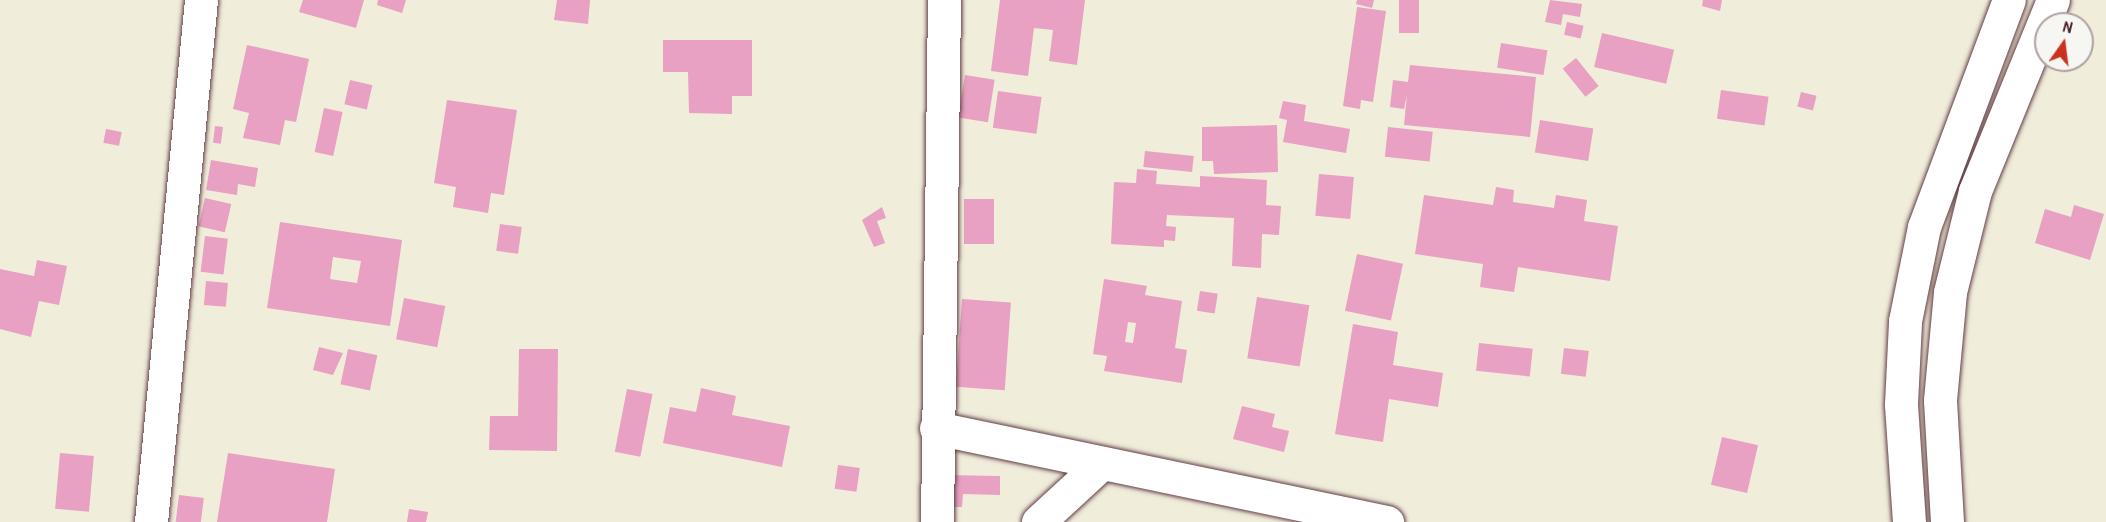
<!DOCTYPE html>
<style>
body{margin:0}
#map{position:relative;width:2106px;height:522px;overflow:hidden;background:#f0eddb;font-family:"Patrick Hand",sans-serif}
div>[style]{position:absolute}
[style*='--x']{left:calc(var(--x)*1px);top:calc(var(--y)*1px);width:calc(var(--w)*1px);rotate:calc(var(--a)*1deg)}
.building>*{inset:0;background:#e8a0c3;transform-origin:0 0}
.roads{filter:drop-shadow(0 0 2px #633e45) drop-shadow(0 0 2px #633e45)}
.minor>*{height:33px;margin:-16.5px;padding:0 16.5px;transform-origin:16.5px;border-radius:16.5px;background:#fff}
.major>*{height:33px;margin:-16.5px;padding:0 16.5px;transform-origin:16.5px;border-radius:16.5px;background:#fff}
span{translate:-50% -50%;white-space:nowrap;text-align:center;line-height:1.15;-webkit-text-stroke:4.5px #f6f6f2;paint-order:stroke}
.north{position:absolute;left:2034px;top:12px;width:60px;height:60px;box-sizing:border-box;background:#f6f6f2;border:2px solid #b1a0a2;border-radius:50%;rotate:14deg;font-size:16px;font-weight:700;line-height:24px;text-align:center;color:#4a1f2b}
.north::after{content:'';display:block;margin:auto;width:21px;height:27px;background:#c8321e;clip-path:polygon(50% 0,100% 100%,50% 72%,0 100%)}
</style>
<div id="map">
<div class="building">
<i style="clip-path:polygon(303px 0,364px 0,356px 28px,299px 12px)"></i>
<i style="clip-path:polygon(378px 0,406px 0,402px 13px,377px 5px)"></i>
<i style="clip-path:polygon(557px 0,590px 0,588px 24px,554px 20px)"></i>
<i style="clip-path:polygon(1000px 0,1085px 0,1077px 65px,1049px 61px,1053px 30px,1034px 28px,1028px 76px,991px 71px)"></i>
<i style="clip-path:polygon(1357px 0,1374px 0,1372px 8px,1356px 4px)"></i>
<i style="left:1399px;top:0;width:20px;height:33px"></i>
<i style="clip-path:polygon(1550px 0,1582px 4px,1580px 17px,1563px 14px,1561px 25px,1545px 22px)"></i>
<i style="clip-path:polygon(1703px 0,1722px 0,1720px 11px,1702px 6px)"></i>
<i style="clip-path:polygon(1357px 7px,1386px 11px,1373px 102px,1361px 100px,1360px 109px,1343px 106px)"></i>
<i style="left:1567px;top:22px;width:17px;height:13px;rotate:13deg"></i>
<i style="left:1602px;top:33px;width:74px;height:35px;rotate:13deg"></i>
<i style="clip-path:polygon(663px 40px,752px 40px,752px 96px,732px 96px,732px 114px,689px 113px,688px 72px,663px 72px)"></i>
<i style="left:1501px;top:43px;width:47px;height:25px;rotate:9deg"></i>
<i style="clip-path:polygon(247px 45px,309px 59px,296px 122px,285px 120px,280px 145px,243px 138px,249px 113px,233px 109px)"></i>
<i style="left:1576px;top:58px;width:36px;height:17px;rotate:51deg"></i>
<i style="clip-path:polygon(1410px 65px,1536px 77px,1530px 137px,1404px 125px,1407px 95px,1404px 109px,1390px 107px,1393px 80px,1408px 82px)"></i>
<i style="left:965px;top:75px;width:30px;height:43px;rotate:9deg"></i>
<i style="left:350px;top:80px;width:23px;height:25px;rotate:13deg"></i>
<i style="left:1721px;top:90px;width:48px;height:29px;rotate:8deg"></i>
<i style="left:998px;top:91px;width:44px;height:37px;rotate:8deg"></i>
<i style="left:1801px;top:92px;width:16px;height:15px;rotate:14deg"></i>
<i style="clip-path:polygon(447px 100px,517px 110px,504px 195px,491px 193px,488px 213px,453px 207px,456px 187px,434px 183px)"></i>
<i style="clip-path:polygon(1283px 101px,1306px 105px,1304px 121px,1350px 129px,1346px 153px,1283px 142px,1287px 120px,1279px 118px)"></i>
<i style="left:324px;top:108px;width:19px;height:45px;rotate:12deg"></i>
<i style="left:1540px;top:120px;width:54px;height:33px;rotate:9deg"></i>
<i style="clip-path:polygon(1277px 125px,1278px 172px,1214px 174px,1213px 161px,1202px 161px,1202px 127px)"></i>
<i style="left:215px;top:126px;width:8px;height:17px;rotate:7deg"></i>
<i style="left:1388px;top:127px;width:45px;height:30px;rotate:6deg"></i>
<i style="left:106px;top:129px;width:16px;height:14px;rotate:11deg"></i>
<i style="left:1145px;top:151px;width:49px;height:16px;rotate:6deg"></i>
<i style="clip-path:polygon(211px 160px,258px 168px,255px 187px,238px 184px,237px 195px,206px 190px)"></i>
<i style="clip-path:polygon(1137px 169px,1157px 171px,1156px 184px,1200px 187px,1200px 176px,1267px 180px,1266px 205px,1281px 206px,1279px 235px,1262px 234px,1261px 268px,1232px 266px,1234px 218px,1167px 215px,1166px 226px,1176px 227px,1175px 241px,1164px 240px,1164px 247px,1111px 244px,1114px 182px,1136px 183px)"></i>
<i style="left:1319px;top:174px;width:35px;height:42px;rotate:5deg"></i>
<i style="clip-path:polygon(1496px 187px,1514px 190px,1513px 202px,1554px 208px,1556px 195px,1587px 200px,1584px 221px,1618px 226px,1610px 281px,1518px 267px,1514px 292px,1480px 287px,1483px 264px,1415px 254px,1424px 195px,1493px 205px)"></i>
<i style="left:205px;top:198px;width:27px;height:29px;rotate:13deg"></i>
<i style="left:964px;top:199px;width:30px;height:45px"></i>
<i style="clip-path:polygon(2074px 205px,2104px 214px,2090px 260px,2035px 243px,2045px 209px,2071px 217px)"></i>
<i style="clip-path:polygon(882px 207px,886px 218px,877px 221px,885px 243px,874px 247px,862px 220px)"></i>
<i style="clip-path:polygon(evenodd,280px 222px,402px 240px,390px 326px,267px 308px,280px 222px,333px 257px,361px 261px,357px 283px,330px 279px,333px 257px)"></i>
<i style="left:500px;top:224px;width:22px;height:27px;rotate:8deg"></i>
<i style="left:205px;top:236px;width:23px;height:36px;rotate:7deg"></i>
<i style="left:1357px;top:254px;width:47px;height:58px;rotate:12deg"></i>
<i style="clip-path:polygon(37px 260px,67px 266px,59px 305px,39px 301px,31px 337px,0 329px,0 269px,34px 276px)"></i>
<i style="clip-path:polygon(evenodd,1104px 279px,1147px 286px,1145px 295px,1182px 301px,1175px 348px,1187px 350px,1182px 383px,1104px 371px,1107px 356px,1093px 354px,1104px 279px,1128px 322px,1136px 323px,1133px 343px,1125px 342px,1128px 322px)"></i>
<i style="left:206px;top:281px;width:22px;height:24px;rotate:5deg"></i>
<i style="left:1200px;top:291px;width:18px;height:20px;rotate:9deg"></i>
<i style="left:1257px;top:297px;width:53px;height:62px;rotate:9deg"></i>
<i style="left:404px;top:298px;width:42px;height:42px;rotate:11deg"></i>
<i style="left:962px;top:299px;width:49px;height:88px;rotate:4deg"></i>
<i style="clip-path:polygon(1353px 324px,1398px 332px,1393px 365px,1443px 373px,1438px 407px,1389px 399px,1383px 442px,1335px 434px)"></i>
<i style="left:1479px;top:343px;width:54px;height:28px;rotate:6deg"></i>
<i style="clip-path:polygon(319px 347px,343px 353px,333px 375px,313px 370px)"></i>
<i style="left:1564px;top:348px;width:25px;height:26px;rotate:7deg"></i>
<i style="left:348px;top:349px;width:30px;height:36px;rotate:12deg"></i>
<i style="clip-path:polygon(519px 349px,558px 349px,557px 451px,489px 450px,490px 416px,518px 416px)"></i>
<i style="clip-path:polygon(701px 388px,736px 396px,732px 415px,790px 426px,782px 467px,663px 443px,670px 407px,696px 412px)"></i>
<i style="left:627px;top:389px;width:26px;height:64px;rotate:11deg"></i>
<i style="clip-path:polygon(1242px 406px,1275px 414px,1272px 427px,1289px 431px,1284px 452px,1233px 439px)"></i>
<i style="left:1722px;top:437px;width:37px;height:49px;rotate:13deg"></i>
<i style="left:60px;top:453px;width:34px;height:56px;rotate:5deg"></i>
<i style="clip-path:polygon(228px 453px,335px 469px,327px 522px,217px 522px)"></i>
<i style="left:838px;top:465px;width:22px;height:24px;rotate:8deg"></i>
<i style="clip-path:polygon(943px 475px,1000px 476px,1000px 495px,963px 494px,962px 507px,942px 507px)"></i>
<i style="left:179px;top:495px;width:25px;height:27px;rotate:7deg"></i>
<i style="clip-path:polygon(409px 509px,428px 512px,426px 522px,407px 522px)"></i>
</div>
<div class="roads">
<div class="minor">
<i style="--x:936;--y:428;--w:461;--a:11.8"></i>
<i style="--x:151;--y:522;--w:524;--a:-84.53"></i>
<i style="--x:937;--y:522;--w:522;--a:-89.23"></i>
<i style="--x:1038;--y:522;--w:87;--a:-42.7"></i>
</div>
<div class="major">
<i style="--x:1909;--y:522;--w:118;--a:-93.9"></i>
<i style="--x:1901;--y:404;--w:83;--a:-87.2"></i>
<i style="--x:1905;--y:321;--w:96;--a:-78.6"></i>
<i style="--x:1924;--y:227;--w:242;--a:-69.5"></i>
<i style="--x:1947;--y:522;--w:122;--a:-93.3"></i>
<i style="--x:1940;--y:400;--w:108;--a:-84.7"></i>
<i style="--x:1950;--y:292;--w:104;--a:-76.1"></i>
<i style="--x:1975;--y:191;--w:206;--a:-67.8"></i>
</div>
</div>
<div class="north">N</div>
</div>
